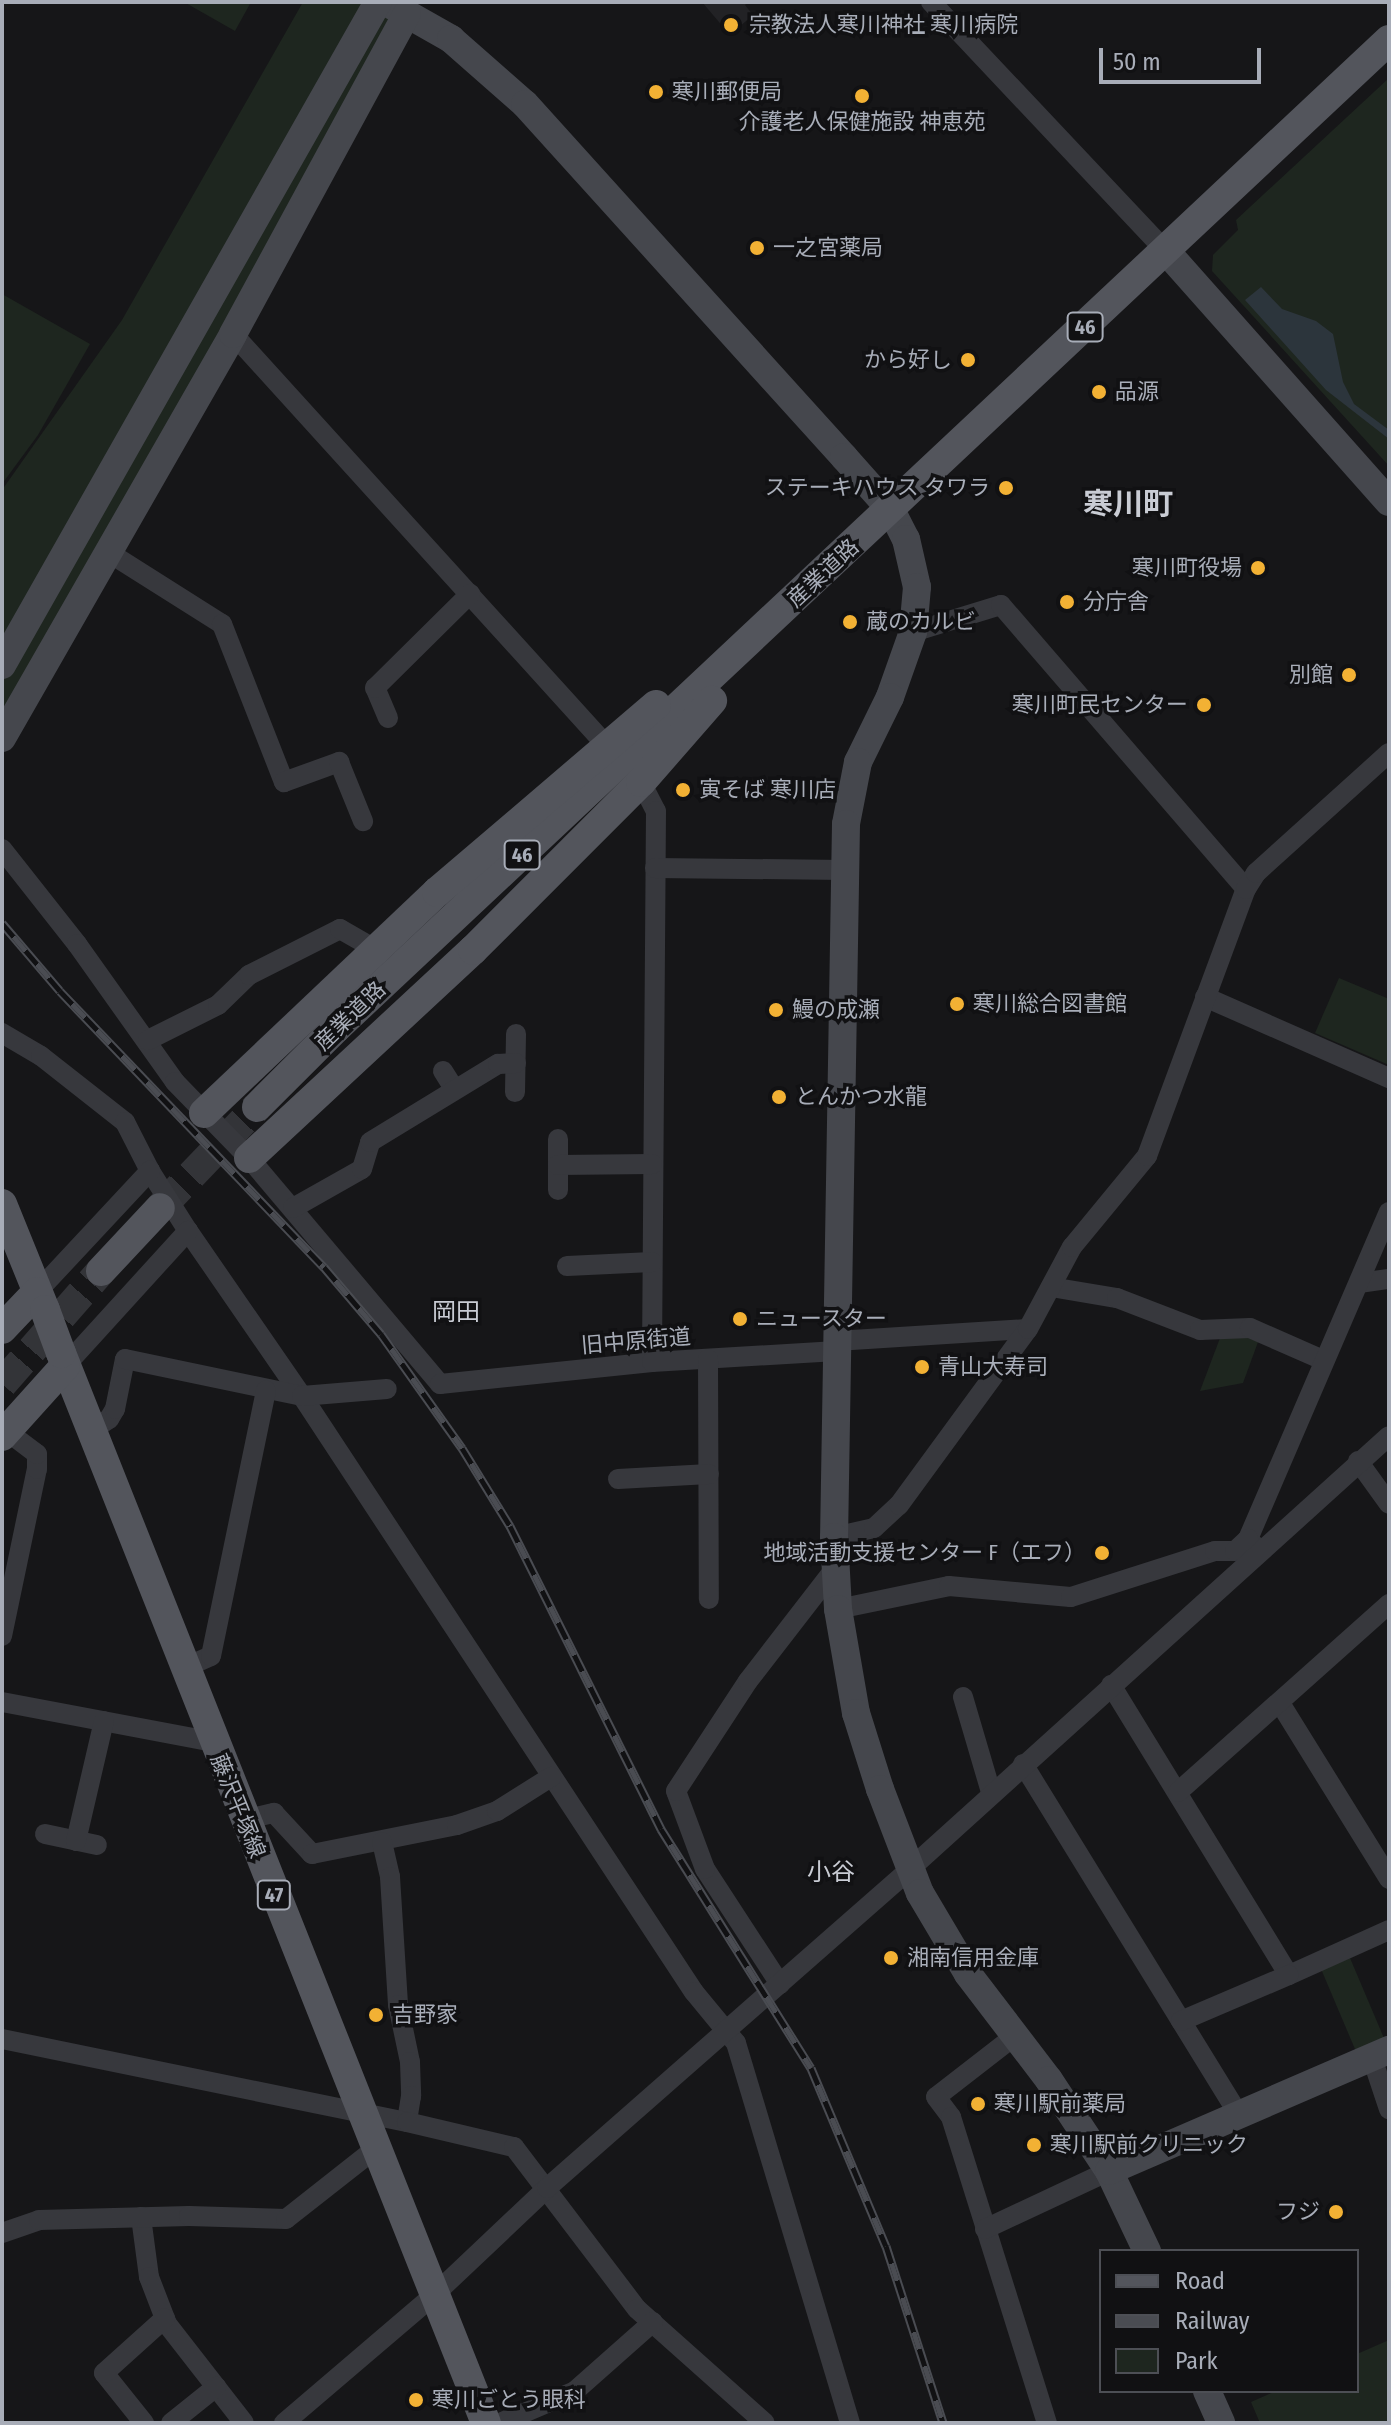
<!DOCTYPE html>
<meta charset="utf-8">
<style>
body{margin:0}
#map{position:relative;width:1391px;height:2425px;overflow:hidden;background:#161618;font-family:"Fira Sans Condensed","Noto Sans JP",sans-serif}
div>[style]{position:absolute}
[style*='--x']{left:calc(var(--x)*1px);top:calc(var(--y)*1px);width:calc(var(--w)*1px);rotate:calc(var(--a)*1deg)}
.built>*{inset:0;background:#222225}
.green>*{inset:0;background:#1e261f;transform-origin:0 0}
.water>*{inset:0;background:#2c353c}
.primary-tunnel>*{height:30px;margin-top:-15px;transform-origin:0;background:repeating-linear-gradient(90deg,#333438 0 30px,transparent 0 45px)}
.street>*{height:20px;margin:-10px;padding:0 10px;transform-origin:10px;border-radius:10px;background:#37383d}
.secondary>*{height:28px;margin:-14px;padding:0 14px;transform-origin:14px;border-radius:14px;background:#45474d}
.primary>*{height:30px;margin:-15px;padding:0 15px;transform-origin:15px;border-radius:15px;background:#53555c}
.rail>*{height:9px;margin-top:-4.5px;transform-origin:0;background:repeating-linear-gradient(90deg,#111113 0 18px,#4a4c52 0 36px);box-sizing:border-box;border-block:2px solid #4a4c52}
.primary-bridge>*{height:30px;margin:-15px;padding:0 15px;transform-origin:15px;border-radius:15px;background:#53555c}
.dots>*{width:22px;height:22px;translate:-50% -50%;box-sizing:border-box;border:4px solid #111113;border-radius:50%}
span{translate:-50% -50%;white-space:nowrap;text-align:center;line-height:1.15;-webkit-text-stroke:7px #111113;paint-order:stroke}
.shield-label span{padding:2px 6px;background:#111113;border:2px solid;border-radius:6px;-webkit-text-stroke-width:0}
.shield-label{font-size:20px;color:#a8adb8;font-weight:700}
.poi-label{font-size:22px;color:#a8adb8}
.left{translate:0 -50%;text-align:left}
.right{translate:-100% -50%;text-align:right}
.street-label{font-size:22px;color:#a8adb8}
.neighbourhood-label{font-size:24px;color:#c9ccd4}
.district-label{font-size:30px;color:#c9ccd4;font-weight:700}
.frame{position:absolute;inset:0;border:4px solid #a8adb8;pointer-events:none}
.legend{position:absolute;left:1099px;top:2249px;width:260px;height:144px;box-sizing:border-box;background:#111113;border:2px solid #4d4f55;margin:0;padding:10px 14px;list-style:none;font-size:24px;color:#a8adb8}
.legend li{display:flex;align-items:center;gap:16px;height:40px}
.legend b{width:40px;border:2px solid #4d4f55}
.scale{position:absolute;left:1099px;top:48px;width:162px;height:36px;box-sizing:border-box;border:4px solid #a8adb8;border-top:0;padding-left:10px;font-size:24px;line-height:28px;white-space:nowrap;color:#a8adb8;-webkit-text-stroke:6px #111113;paint-order:stroke}
</style>
<div id="map">
<div class="built">
<i style="clip-path:polygon(702px 2px,748px 2px,745px 5px,753px 15px,730px 35px)"></i>
</div>
<div class="green">
<i style="clip-path:polygon(184px 2px,251px 2px,235px 31px)"></i>
<i style="clip-path:polygon(303px 2px,412px 2px,2px 728px,2px 490px,122px 320px)"></i>
<i style="clip-path:polygon(1389px 78px,1389px 466px,1212px 271px,1213px 255px,1238px 230px,1236px 220px)"></i>
<i style="clip-path:polygon(2px 294px,90px 344px,38px 435px,2px 484px)"></i>
<i style="clip-path:polygon(1339px 978px,1389px 999px,1389px 1065px,1315px 1033px)"></i>
<i style="clip-path:polygon(1243px 1336px,1258px 1342px,1243px 1383px,1200px 1391px,1220px 1338px)"></i>
<i style="left:1350px;top:1958px;width:88px;height:31px;rotate:67deg"></i>
<i style="clip-path:polygon(1389px 2340px,1389px 2423px,1260px 2423px,1251px 2402px,1276px 2391px,1357px 2391px,1357px 2354px)"></i>
</div>
<div class="water">
<i style="clip-path:polygon(1261px 287px,1282px 309px,1316px 321px,1333px 334px,1343px 382px,1354px 404px,1389px 430px,1389px 439px,1326px 390px,1245px 300px)"></i>
</div>
<div class="primary-tunnel">
<i style="--x:160;--y:1208;--w:140;--a:-46.2"></i>
<i style="--x:2;--y:1384;--w:150;--a:-48.8"></i>
</div>
<div class="street">
<i style="--x:931;--y:2;--w:341;--a:46.7"></i>
<i style="--x:233;--y:334;--w:556;--a:47.77"></i>
<i style="--x:108;--y:552;--w:135;--a:32.3"></i>
<i style="--x:222;--y:624;--w:170;--a:68.6"></i>
<i style="--x:284;--y:782;--w:59;--a:-20"></i>
<i style="--x:339;--y:762;--w:64;--a:67.9"></i>
<i style="--x:913;--y:632;--w:92;--a:-17.1"></i>
<i style="--x:1001;--y:605;--w:375;--a:49.2"></i>
<i style="--x:388;--y:718;--w:33;--a:-113"></i>
<i style="--x:375;--y:688;--w:134;--a:-44.7"></i>
<i style="--x:641;--y:782;--w:33;--a:63"></i>
<i style="--x:656;--y:811;--w:551;--a:90.42"></i>
<i style="--x:2;--y:849;--w:121;--a:51.7"></i>
<i style="--x:77;--y:944;--w:169;--a:54.6"></i>
<i style="--x:175;--y:1082;--w:106;--a:45.8"></i>
<i style="--x:249;--y:1158;--w:296;--a:49.8"></i>
<i style="--x:440;--y:1384;--w:213;--a:-5.9"></i>
<i style="--x:652;--y:1362;--w:185;--a:-3.4"></i>
<i style="--x:655;--y:868;--w:190;--a:0.6"></i>
<i style="--x:1205;--y:997;--w:201;--a:23.8"></i>
<i style="--x:2;--y:1033;--w:45;--a:30.5"></i>
<i style="--x:41;--y:1056;--w:107;--a:38.2"></i>
<i style="--x:125;--y:1122;--w:55;--a:63"></i>
<i style="--x:150;--y:1171;--w:71;--a:57.7"></i>
<i style="--x:188;--y:1231;--w:201;--a:55.4"></i>
<i style="--x:302;--y:1396;--w:713;--a:56.67"></i>
<i style="--x:694;--y:1992;--w:66;--a:50.5"></i>
<i style="--x:736;--y:2043;--w:397;--a:73.3"></i>
<i style="--x:148;--y:1040;--w:78;--a:-26.6"></i>
<i style="--x:218;--y:1005;--w:43;--a:-44.1"></i>
<i style="--x:249;--y:975;--w:102;--a:-26.8"></i>
<i style="--x:340;--y:929;--w:40;--a:29.7"></i>
<i style="--x:443;--y:1071;--w:22;--a:58"></i>
<i style="--x:515;--y:1092;--w:58;--a:-89"></i>
<i style="--x:558;--y:1139;--w:51;--a:90"></i>
<i style="--x:558;--y:1165;--w:94;--a:-0.6"></i>
<i style="--x:293;--y:1208;--w:79;--a:-29.5"></i>
<i style="--x:362;--y:1169;--w:28;--a:-73"></i>
<i style="--x:370;--y:1142;--w:150;--a:-31.4"></i>
<i style="--x:498;--y:1064;--w:18;--a:-3"></i>
<i style="--x:567;--y:1266;--w:85;--a:-2.7"></i>
<i style="--x:1359;--y:1283;--w:30;--a:-8"></i>
<i style="--x:1051;--y:1287;--w:67;--a:9.5"></i>
<i style="--x:1117;--y:1298;--w:89;--a:21.1"></i>
<i style="--x:1200;--y:1330;--w:50;--a:-2.3"></i>
<i style="--x:1250;--y:1328;--w:80;--a:23.7"></i>
<i style="--x:37;--y:1292;--w:166;--a:-47"></i>
<i style="--x:836;--y:1341;--w:192;--a:-3.6"></i>
<i style="--x:708;--y:1359;--w:240;--a:89.8"></i>
<i style="--x:65;--y:1366;--w:183;--a:-47.7"></i>
<i style="--x:91;--y:1431;--w:22;--a:-34"></i>
<i style="--x:109;--y:1419;--w:12;--a:-59"></i>
<i style="--x:115;--y:1409;--w:51;--a:-78.7"></i>
<i style="--x:125;--y:1359;--w:181;--a:11.8"></i>
<i style="--x:302;--y:1396;--w:85;--a:-4.7"></i>
<i style="--x:1358;--y:1461;--w:53;--a:54.2"></i>
<i style="--x:618;--y:1479;--w:91;--a:-3.1"></i>
<i style="--x:834;--y:1537;--w:41;--a:-12.7"></i>
<i style="--x:874;--y:1528;--w:34;--a:-43"></i>
<i style="--x:899;--y:1505;--w:218;--a:-53.8"></i>
<i style="--x:1028;--y:1329;--w:93;--a:-61.8"></i>
<i style="--x:1072;--y:1247;--w:118;--a:-50.5"></i>
<i style="--x:1147;--y:1156;--w:285;--a:-69.7"></i>
<i style="--x:1246;--y:889;--w:19;--a:-58"></i>
<i style="--x:1256;--y:873;--w:179;--a:-42.1"></i>
<i style="--x:1257;--y:1548;--w:13;--a:-135"></i>
<i style="--x:1248;--y:1539;--w:356;--a:-66.7"></i>
<i style="--x:838;--y:1609;--w:113;--a:-11.7"></i>
<i style="--x:949;--y:1586;--w:122;--a:5.2"></i>
<i style="--x:1071;--y:1597;--w:151;--a:-17.7"></i>
<i style="--x:1215;--y:1551;--w:20;--a:0"></i>
<i style="--x:1235;--y:1551;--w:18;--a:-43"></i>
<i style="--x:2;--y:1636;--w:171;--a:-78.2"></i>
<i style="--x:37;--y:1469;--w:15;--a:-90"></i>
<i style="--x:37;--y:1454;--w:38;--a:-143"></i>
<i style="--x:186;--y:1667;--w:27;--a:-24"></i>
<i style="--x:211;--y:1656;--w:271;--a:-78.3"></i>
<i style="--x:1111;--y:1685;--w:340;--a:58.5"></i>
<i style="--x:1289;--y:1975;--w:110;--a:-24.2"></i>
<i style="--x:963;--y:1697;--w:99;--a:73.6"></i>
<i style="--x:2;--y:1702;--w:215;--a:10.7"></i>
<i style="--x:1280;--y:1703;--w:207;--a:58.2"></i>
<i style="--x:1023;--y:1764;--w:411;--a:58.4"></i>
<i style="--x:1178;--y:1792;--w:283;--a:-41.7"></i>
<i style="--x:243;--y:1820;--w:32;--a:-13"></i>
<i style="--x:274;--y:1813;--w:56;--a:47.2"></i>
<i style="--x:312;--y:1854;--w:148;--a:-11.3"></i>
<i style="--x:457;--y:1825;--w:42;--a:-19.3"></i>
<i style="--x:497;--y:1811;--w:64;--a:-32.2"></i>
<i style="--x:45;--y:1834;--w:53;--a:11.9"></i>
<i style="--x:76;--y:1841;--w:123;--a:-76.9"></i>
<i style="--x:382;--y:1842;--w:36;--a:77"></i>
<i style="--x:390;--y:1877;--w:128;--a:86.4"></i>
<i style="--x:398;--y:2005;--w:58;--a:78.1"></i>
<i style="--x:410;--y:2062;--w:34;--a:88"></i>
<i style="--x:411;--y:2096;--w:26;--a:99"></i>
<i style="--x:780;--y:1984;--w:137;--a:-123.1"></i>
<i style="--x:705;--y:1869;--w:83;--a:-110.4"></i>
<i style="--x:676;--y:1791;--w:131;--a:-56.8"></i>
<i style="--x:748;--y:1681;--w:144;--a:-52.3"></i>
<i style="--x:1181;--y:2021;--w:117;--a:-23.1"></i>
<i style="--x:1016;--y:2035;--w:101;--a:142.2"></i>
<i style="--x:936;--y:2097;--w:25;--a:53"></i>
<i style="--x:951;--y:2117;--w:321;--a:72.6"></i>
<i style="--x:2;--y:2039;--w:413;--a:11.6"></i>
<i style="--x:407;--y:2122;--w:110;--a:13.2"></i>
<i style="--x:514;--y:2147;--w:203;--a:52.8"></i>
<i style="--x:637;--y:2309;--w:171;--a:41.7"></i>
<i style="--x:1372;--y:2058;--w:54;--a:71.6"></i>
<i style="--x:141;--y:2217;--w:61;--a:82.4"></i>
<i style="--x:149;--y:2277;--w:50;--a:69"></i>
<i style="--x:167;--y:2324;--w:125;--a:52.1"></i>
<i style="--x:985;--y:2229;--w:137;--a:-25.1"></i>
<i style="--x:2;--y:2233;--w:39;--a:-19"></i>
<i style="--x:39;--y:2220;--w:150;--a:-1.5"></i>
<i style="--x:189;--y:2216;--w:97;--a:1.8"></i>
<i style="--x:286;--y:2219;--w:113;--a:-38.2"></i>
<i style="--x:144;--y:2423;--w:64;--a:-128.7"></i>
<i style="--x:104;--y:2373;--w:82;--a:-42"></i>
<i style="--x:171;--y:2423;--w:58;--a:-38.7"></i>
<i style="--x:284;--y:2423;--w:197;--a:-40.5"></i>
<i style="--x:434;--y:2295;--w:156;--a:-43.4"></i>
<i style="--x:547;--y:2188;--w:485;--a:-41.3"></i>
<i style="--x:911;--y:1868;--w:644;--a:-42.11"></i>
<i style="--x:500;--y:2423;--w:82;--a:-23.1"></i>
<i style="--x:575;--y:2391;--w:104;--a:-41.5"></i>
</div>
<div class="secondary">
<i style="--x:386;--y:2;--w:75;--a:29.6"></i>
<i style="--x:451;--y:39;--w:98;--a:41.3"></i>
<i style="--x:525;--y:104;--w:476;--a:47.9"></i>
<i style="--x:844;--y:457;--w:71;--a:48.4"></i>
<i style="--x:891;--y:510;--w:33;--a:63"></i>
<i style="--x:906;--y:539;--w:49;--a:77.1"></i>
<i style="--x:917;--y:587;--w:45;--a:95.1"></i>
<i style="--x:913;--y:632;--w:69;--a:109.5"></i>
<i style="--x:890;--y:697;--w:72;--a:116.2"></i>
<i style="--x:858;--y:762;--w:63;--a:101"></i>
<i style="--x:846;--y:824;--w:713;--a:90.96"></i>
<i style="--x:834;--y:1537;--w:72;--a:86.8"></i>
<i style="--x:838;--y:1609;--w:106;--a:80.2"></i>
<i style="--x:856;--y:1713;--w:80;--a:72.5"></i>
<i style="--x:880;--y:1789;--w:111;--a:69"></i>
<i style="--x:920;--y:1893;--w:94;--a:59.3"></i>
<i style="--x:968;--y:1974;--w:133;--a:52.6"></i>
<i style="--x:1049;--y:2080;--w:109;--a:56.6"></i>
<i style="--x:1109;--y:2171;--w:89;--a:64.6"></i>
<i style="--x:1165;--y:250;--w:337;--a:48.4"></i>
<i style="--x:2;--y:665;--w:762;--a:-60.44"></i>
<i style="--x:2;--y:738;--w:465;--a:-60.2"></i>
<i style="--x:233;--y:334;--w:364;--a:-61.5"></i>
<i style="--x:1109;--y:2171;--w:305;--a:-23.4"></i>
<i style="--x:1207;--y:2391;--w:35;--a:66"></i>
</div>
<div class="primary">
<i style="--x:257;--y:1107;--w:112;--a:-45"></i>
<i style="--x:336;--y:1028;--w:1444;--a:-43.18"></i>
<i style="--x:204;--y:1113;--w:321;--a:-43.5"></i>
<i style="--x:437;--y:892;--w:288;--a:-40.5"></i>
<i style="--x:249;--y:1158;--w:306;--a:-42.9"></i>
<i style="--x:473;--y:950;--w:238;--a:-45"></i>
<i style="--x:641;--y:782;--w:108;--a:-48.8"></i>
<i style="--x:2;--y:1204;--w:114;--a:67.9"></i>
<i style="--x:101;--y:1271;--w:86;--a:-46.9"></i>
<i style="--x:2;--y:1329;--w:51;--a:-46.6"></i>
<i style="--x:61;--y:1353;--w:1151;--a:68.34"></i>
<i style="--x:2;--y:1436;--w:94;--a:-48"></i>
</div>
<div class="rail">
<i style="--x:2;--y:923;--w:89;--a:49.5"></i>
<i style="--x:60;--y:991;--w:382;--a:46.3"></i>
<i style="--x:324;--y:1267;--w:88;--a:49.6"></i>
<i style="--x:381;--y:1334;--w:140;--a:54.6"></i>
<i style="--x:462;--y:1448;--w:92;--a:58.4"></i>
<i style="--x:510;--y:1526;--w:339;--a:63.5"></i>
<i style="--x:661;--y:1829;--w:282;--a:57.9"></i>
<i style="--x:811;--y:2068;--w:193;--a:67.2"></i>
<i style="--x:886;--y:2246;--w:186;--a:72.1"></i>
</div>
<div class="primary-bridge">
<i style="--x:45;--y:1310;--w:46;--a:69.6"></i>
</div>
<div class="dots">
<i style="left:731px;top:25px;background:#f2b134"></i>
<i style="left:656px;top:92px;background:#f2b134"></i>
<i style="left:862px;top:96px;background:#f2b134"></i>
<i style="left:757px;top:248px;background:#f2b134"></i>
<i style="left:968px;top:360px;background:#f2b134"></i>
<i style="left:1099px;top:392px;background:#f2b134"></i>
<i style="left:1006px;top:488px;background:#f2b134"></i>
<i style="left:1258px;top:568px;background:#f2b134"></i>
<i style="left:1067px;top:602px;background:#f2b134"></i>
<i style="left:850px;top:622px;background:#f2b134"></i>
<i style="left:1349px;top:675px;background:#f2b134"></i>
<i style="left:1204px;top:705px;background:#f2b134"></i>
<i style="left:683px;top:790px;background:#f2b134"></i>
<i style="left:957px;top:1004px;background:#f2b134"></i>
<i style="left:776px;top:1010px;background:#f2b134"></i>
<i style="left:779px;top:1097px;background:#f2b134"></i>
<i style="left:740px;top:1319px;background:#f2b134"></i>
<i style="left:922px;top:1367px;background:#f2b134"></i>
<i style="left:1102px;top:1553px;background:#f2b134"></i>
<i style="left:891px;top:1958px;background:#f2b134"></i>
<i style="left:376px;top:2015px;background:#f2b134"></i>
<i style="left:978px;top:2104px;background:#f2b134"></i>
<i style="left:1034px;top:2145px;background:#f2b134"></i>
<i style="left:1336px;top:2212px;background:#f2b134"></i>
<i style="left:416px;top:2400px;background:#f2b134"></i>
</div>
<div class="shield-label">
<span style="left:1085px;top:327px">46</span>
<span style="left:522px;top:855px">46</span>
<span style="left:274px;top:1895px">47</span>
</div>
<div class="poi-label">
<span class="left" style="left:749px;top:25px">宗教法人寒川神社 寒川病院</span>
<span class="left" style="left:672px;top:92px">寒川郵便局</span>
<span style="left:862px;top:122px">介護老人保健施設 神恵苑</span>
<span class="left" style="left:773px;top:248px">一之宮薬局</span>
<span class="right" style="left:952px;top:360px">から好し</span>
<span class="left" style="left:1115px;top:392px">品源</span>
<span class="right" style="left:990px;top:488px">ステーキハウス タワラ</span>
<span class="right" style="left:1242px;top:568px">寒川町役場</span>
<span class="left" style="left:1083px;top:602px">分庁舎</span>
<span class="left" style="left:866px;top:622px">蔵のカルビ</span>
<span class="right" style="left:1333px;top:675px">別館</span>
<span class="right" style="left:1188px;top:705px">寒川町民センター</span>
<span class="left" style="left:699px;top:790px">寅そば 寒川店</span>
<span class="left" style="left:973px;top:1004px">寒川総合図書館</span>
<span class="left" style="left:792px;top:1010px">鰻の成瀬</span>
<span class="left" style="left:795px;top:1097px">とんかつ水龍</span>
<span class="left" style="left:756px;top:1319px">ニュースター</span>
<span class="left" style="left:938px;top:1367px">青山大寿司</span>
<span class="right" style="left:1086px;top:1553px">地域活動支援センター F（エフ）</span>
<span class="left" style="left:907px;top:1958px">湘南信用金庫</span>
<span class="left" style="left:392px;top:2015px">吉野家</span>
<span class="left" style="left:994px;top:2104px">寒川駅前薬局</span>
<span class="left" style="left:1050px;top:2145px">寒川駅前クリニック</span>
<span class="right" style="left:1320px;top:2212px">フジ</span>
<span class="left" style="left:432px;top:2400px">寒川ごとう眼科</span>
</div>
<div class="street-label">
<span style="left:823px;top:573px;rotate:-43deg">産業道路</span>
<span style="left:350px;top:1016px;rotate:-44deg">産業道路</span>
<span style="left:636px;top:1341px;rotate:-5deg">旧中原街道</span>
<span style="left:238px;top:1806px;rotate:68deg">藤沢平塚線</span>
</div>
<div class="neighbourhood-label">
<span style="left:456px;top:1313px">岡田</span>
<span style="left:831px;top:1873px">小谷</span>
</div>
<div class="district-label">
<span style="left:1128px;top:504px">寒川町</span>
</div>
<div class="frame"></div>
<ul class="legend">
<li><b style="height:10px;background:#53555c"></b>Road</li>
<li><b style="height:10px;background:#4a4c52"></b>Railway</li>
<li><b style="height:22px;background:#1e261f"></b>Park</li>
</ul>
<div class="scale">50 m</div>
</div>
